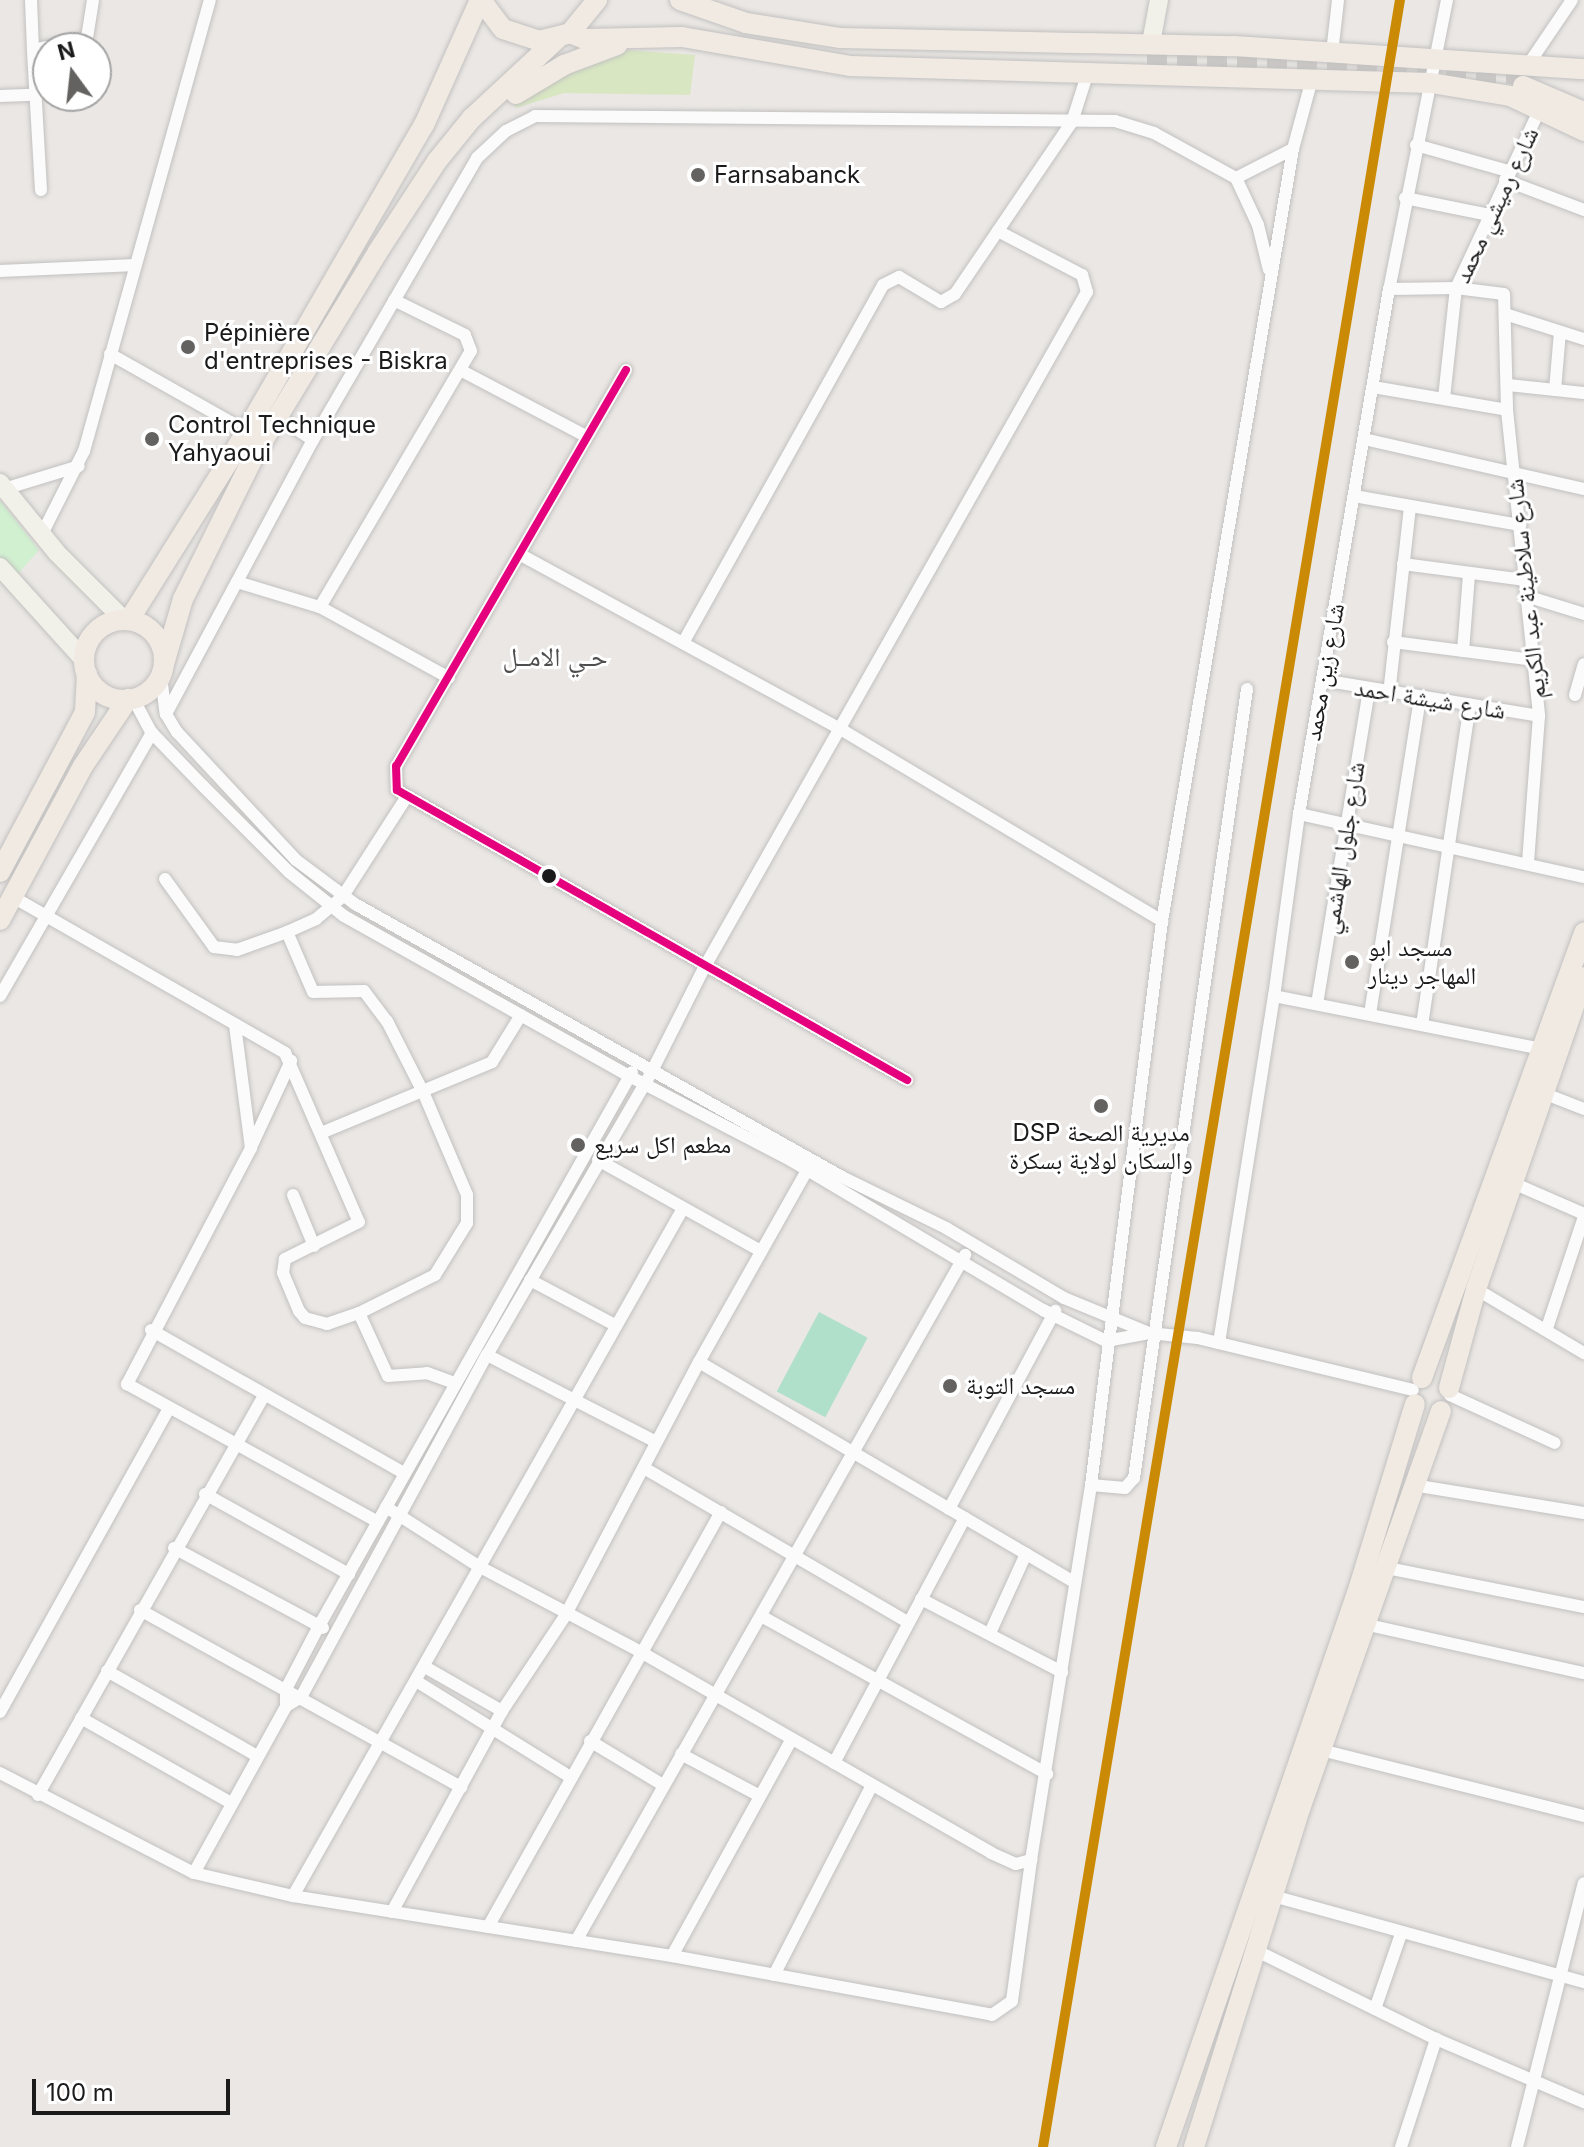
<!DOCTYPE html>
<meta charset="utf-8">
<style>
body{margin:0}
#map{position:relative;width:1584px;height:2147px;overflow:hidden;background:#eae7e4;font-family:Inter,"Noto Naskh Arabic",sans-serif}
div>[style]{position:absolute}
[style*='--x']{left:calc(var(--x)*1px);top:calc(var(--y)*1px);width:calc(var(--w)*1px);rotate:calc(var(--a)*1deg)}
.grass>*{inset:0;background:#d8e6c2}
.park>*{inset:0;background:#d1f0d0}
.pitch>*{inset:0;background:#b0e0ca;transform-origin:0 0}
.primary-tunnel>*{height:20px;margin-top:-10px;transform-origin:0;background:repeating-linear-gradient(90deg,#cbc8c6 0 20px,transparent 0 30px)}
.roads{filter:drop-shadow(0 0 2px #c2c1c0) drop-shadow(0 0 2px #c2c1c0)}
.street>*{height:12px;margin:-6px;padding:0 6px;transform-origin:6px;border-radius:6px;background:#fcfbfb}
.secondary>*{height:18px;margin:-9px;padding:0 9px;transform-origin:9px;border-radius:9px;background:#f2f1e9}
.primary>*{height:20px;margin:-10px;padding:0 10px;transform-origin:10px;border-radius:10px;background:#f0eae3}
.primary>.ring{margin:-10px;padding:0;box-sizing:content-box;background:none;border:20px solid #f0eae3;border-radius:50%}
.rail>*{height:7px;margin-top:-3.5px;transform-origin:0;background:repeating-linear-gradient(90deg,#fff 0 12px,#c9c8c8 0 24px);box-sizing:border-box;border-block:2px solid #c9c8c8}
.bus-1>*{height:8px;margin:-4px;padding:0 4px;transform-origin:4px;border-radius:4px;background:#e5007d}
.rail-1>*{height:10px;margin:-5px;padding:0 5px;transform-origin:5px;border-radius:5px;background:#cb8a05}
.dots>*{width:22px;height:22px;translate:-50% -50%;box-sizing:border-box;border:4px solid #fff;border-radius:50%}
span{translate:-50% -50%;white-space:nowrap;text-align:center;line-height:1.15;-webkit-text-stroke:6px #fff;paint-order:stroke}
.poi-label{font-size:24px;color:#1b1b1b}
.left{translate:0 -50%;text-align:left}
.street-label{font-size:24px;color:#1b1b1b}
.neighbourhood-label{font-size:26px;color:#4e4e4e}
.north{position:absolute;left:32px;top:32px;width:80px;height:80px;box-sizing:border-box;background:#fff;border:2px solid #a4a4a4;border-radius:50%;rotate:345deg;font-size:22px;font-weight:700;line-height:32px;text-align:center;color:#1b1b1b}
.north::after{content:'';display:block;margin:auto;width:28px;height:36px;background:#636261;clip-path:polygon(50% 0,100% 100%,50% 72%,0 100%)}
.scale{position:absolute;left:32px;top:2079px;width:198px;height:36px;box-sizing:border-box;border:4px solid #1b1b1b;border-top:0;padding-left:10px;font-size:24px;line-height:28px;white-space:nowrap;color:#1b1b1b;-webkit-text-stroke:6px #fff;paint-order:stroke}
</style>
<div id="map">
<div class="grass">
<i style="clip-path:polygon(626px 50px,695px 55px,690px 95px,564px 93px,516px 108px,513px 102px,595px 58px)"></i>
</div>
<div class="park">
<i style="clip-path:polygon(0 500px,39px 550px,16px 576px,0 558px)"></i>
</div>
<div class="pitch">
<i style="left:819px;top:1312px;width:55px;height:90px;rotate:28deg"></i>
</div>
<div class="primary-tunnel">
<i style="--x:1147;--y:55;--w:380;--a:3"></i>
</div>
<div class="roads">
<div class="street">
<i style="--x:31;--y:0;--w:50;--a:87.7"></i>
<i style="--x:1447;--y:0;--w:295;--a:101.3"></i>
<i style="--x:1389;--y:289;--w:533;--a:99.73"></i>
<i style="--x:1299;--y:814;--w:184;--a:97.8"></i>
<i style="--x:1274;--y:996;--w:273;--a:11.2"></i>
<i style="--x:1332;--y:53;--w:53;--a:-83.5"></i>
<i style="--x:1528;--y:65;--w:78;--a:-55.9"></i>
<i style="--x:0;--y:96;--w:33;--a:-2"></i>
<i style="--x:1416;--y:145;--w:96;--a:15.8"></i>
<i style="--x:1236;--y:178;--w:64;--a:-27"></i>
<i style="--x:1505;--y:180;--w:85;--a:20.8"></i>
<i style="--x:41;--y:190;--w:140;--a:-93.3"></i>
<i style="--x:33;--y:50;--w:55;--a:-12.5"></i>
<i style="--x:87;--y:38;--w:38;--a:-81"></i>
<i style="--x:1405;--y:198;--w:86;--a:11.4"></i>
<i style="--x:0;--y:271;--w:135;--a:-2.5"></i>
<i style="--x:1389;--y:289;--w:67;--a:-0.9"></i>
<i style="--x:1456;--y:288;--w:48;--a:7.1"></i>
<i style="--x:1504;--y:294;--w:116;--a:88.5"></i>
<i style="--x:1507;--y:410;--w:308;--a:84"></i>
<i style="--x:1539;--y:716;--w:147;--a:94.3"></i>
<i style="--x:1505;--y:314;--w:83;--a:17.6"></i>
<i style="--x:110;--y:354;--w:156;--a:29.5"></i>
<i style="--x:626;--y:370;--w:458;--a:120.1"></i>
<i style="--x:396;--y:766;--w:24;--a:88"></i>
<i style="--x:397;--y:790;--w:587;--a:29.62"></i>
<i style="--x:462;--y:371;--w:140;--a:27.7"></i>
<i style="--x:1508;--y:385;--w:76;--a:6"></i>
<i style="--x:1373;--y:387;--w:136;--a:9.7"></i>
<i style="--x:1555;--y:390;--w:58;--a:-85.1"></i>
<i style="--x:1444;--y:398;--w:111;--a:-83.8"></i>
<i style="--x:1456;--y:288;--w:198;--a:-64.9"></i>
<i style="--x:276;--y:416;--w:44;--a:33"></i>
<i style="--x:1364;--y:439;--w:226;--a:12.8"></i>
<i style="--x:4;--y:489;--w:78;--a:-17"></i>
<i style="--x:1354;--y:496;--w:169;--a:9.9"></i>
<i style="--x:42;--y:534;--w:93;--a:-63.2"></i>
<i style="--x:84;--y:451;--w:468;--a:-74.4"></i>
<i style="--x:521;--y:555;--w:366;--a:28.6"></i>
<i style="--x:842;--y:730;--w:373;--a:30.8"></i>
<i style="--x:1403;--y:564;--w:122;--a:7.5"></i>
<i style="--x:237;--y:582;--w:87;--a:16.8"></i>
<i style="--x:320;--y:607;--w:147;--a:28.8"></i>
<i style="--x:1526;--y:596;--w:61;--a:17.2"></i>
<i style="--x:320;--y:607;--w:297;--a:-59.5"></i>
<i style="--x:471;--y:351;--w:17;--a:-111"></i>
<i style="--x:465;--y:335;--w:79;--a:-153.8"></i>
<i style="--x:1393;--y:642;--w:141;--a:7.3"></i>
<i style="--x:683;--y:643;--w:410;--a:-60.8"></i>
<i style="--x:883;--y:285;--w:18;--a:-27"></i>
<i style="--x:899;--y:277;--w:49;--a:30.8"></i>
<i style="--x:941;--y:302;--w:16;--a:-30"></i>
<i style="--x:955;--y:294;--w:208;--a:-55.8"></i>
<i style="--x:1072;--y:122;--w:52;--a:-72.3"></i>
<i style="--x:1463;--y:651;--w:77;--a:-85.5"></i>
<i style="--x:161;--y:676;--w:38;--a:83"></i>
<i style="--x:166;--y:714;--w:21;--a:59"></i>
<i style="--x:177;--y:732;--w:175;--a:47.1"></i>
<i style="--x:296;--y:860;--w:74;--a:36.7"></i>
<i style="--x:355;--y:904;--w:558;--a:29.27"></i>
<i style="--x:842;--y:1177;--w:116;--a:26.1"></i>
<i style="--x:946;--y:1228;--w:137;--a:30.7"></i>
<i style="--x:1064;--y:1298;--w:92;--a:22.4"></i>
<i style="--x:1149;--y:1333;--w:49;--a:5.8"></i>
<i style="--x:1198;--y:1338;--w:221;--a:13.6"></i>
<i style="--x:1322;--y:680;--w:220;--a:9.4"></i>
<i style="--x:1389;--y:694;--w:188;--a:-83.6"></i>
<i style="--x:1575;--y:695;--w:32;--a:-74"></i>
<i style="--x:133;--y:698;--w:40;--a:62"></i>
<i style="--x:152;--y:733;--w:74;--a:46.1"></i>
<i style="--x:203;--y:786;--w:122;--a:45"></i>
<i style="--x:289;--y:872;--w:70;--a:38.7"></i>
<i style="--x:344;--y:916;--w:327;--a:29.3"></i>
<i style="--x:629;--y:1076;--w:184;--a:27.5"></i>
<i style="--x:792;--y:1161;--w:292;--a:30.7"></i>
<i style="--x:1043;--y:1310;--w:70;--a:26.2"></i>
<i style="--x:1106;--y:1341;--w:44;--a:-10.5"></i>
<i style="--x:166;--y:714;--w:311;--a:-61.8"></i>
<i style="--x:313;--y:440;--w:326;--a:-59.8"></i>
<i style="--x:477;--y:158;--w:40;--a:-43"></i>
<i style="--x:506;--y:131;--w:33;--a:-27"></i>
<i style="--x:535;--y:116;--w:580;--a:0.49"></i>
<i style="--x:1115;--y:121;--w:41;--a:17.1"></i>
<i style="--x:1154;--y:133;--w:94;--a:28.8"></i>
<i style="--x:1236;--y:178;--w:52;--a:64.9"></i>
<i style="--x:1258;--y:225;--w:46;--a:76.3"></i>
<i style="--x:1299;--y:814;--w:292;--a:12.5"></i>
<i style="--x:165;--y:879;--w:84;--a:54.2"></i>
<i style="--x:214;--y:947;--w:23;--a:7"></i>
<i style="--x:237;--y:950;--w:53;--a:-19.8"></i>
<i style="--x:287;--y:932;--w:65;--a:66.6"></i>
<i style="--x:313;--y:992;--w:51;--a:-1.1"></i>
<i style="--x:364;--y:991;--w:38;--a:53"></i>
<i style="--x:387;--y:1021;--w:82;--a:63.1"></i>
<i style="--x:424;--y:1094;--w:110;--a:66.9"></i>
<i style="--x:467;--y:1195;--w:28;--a:90"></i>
<i style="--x:467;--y:1223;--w:61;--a:121.6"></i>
<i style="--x:435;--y:1275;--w:85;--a:153.4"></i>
<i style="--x:13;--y:897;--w:314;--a:29.8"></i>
<i style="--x:285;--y:1053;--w:184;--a:66.4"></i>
<i style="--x:359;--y:1222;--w:83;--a:153.4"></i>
<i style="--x:285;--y:1259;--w:14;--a:98"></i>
<i style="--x:283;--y:1273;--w:41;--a:67.2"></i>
<i style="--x:299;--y:1311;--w:9;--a:49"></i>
<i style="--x:305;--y:1318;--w:23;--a:15"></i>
<i style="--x:327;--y:1324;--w:34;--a:-19"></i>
<i style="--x:359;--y:1313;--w:69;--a:65.3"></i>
<i style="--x:388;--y:1376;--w:39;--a:-4"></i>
<i style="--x:427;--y:1373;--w:29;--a:20"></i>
<i style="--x:287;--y:932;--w:32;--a:-24"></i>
<i style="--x:316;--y:919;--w:35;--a:-40"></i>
<i style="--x:343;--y:896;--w:117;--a:-57.3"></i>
<i style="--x:0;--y:996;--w:304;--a:-60"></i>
<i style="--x:1317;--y:1004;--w:317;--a:-80.6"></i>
<i style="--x:1370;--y:1014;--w:320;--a:-81"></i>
<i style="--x:235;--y:1025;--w:124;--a:82.6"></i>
<i style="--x:251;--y:1148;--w:267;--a:117.7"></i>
<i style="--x:127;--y:1384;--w:286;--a:28.8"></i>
<i style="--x:1422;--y:1025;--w:324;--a:-81.5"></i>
<i style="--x:1543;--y:1093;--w:44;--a:21.3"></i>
<i style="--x:321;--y:1133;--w:185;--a:-22.5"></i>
<i style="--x:492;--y:1062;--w:55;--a:-58.3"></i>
<i style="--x:252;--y:1145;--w:93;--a:-65.1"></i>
<i style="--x:598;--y:1160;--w:187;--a:29.2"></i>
<i style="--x:1513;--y:1183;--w:77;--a:23.6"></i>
<i style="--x:293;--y:1195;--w:55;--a:67.6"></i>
<i style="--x:530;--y:1280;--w:94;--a:27.9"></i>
<i style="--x:1476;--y:1289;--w:126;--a:30.7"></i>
<i style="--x:1547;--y:1328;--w:117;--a:-71.6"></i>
<i style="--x:151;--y:1330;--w:291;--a:29.5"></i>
<i style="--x:1219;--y:1343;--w:351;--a:-81"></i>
<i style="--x:487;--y:1355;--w:190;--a:27.2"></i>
<i style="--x:699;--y:1362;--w:435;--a:30.4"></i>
<i style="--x:1450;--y:1395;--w:115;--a:24.6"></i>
<i style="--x:644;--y:1468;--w:306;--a:30.3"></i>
<i style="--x:1091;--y:1485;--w:34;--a:5"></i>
<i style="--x:1125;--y:1488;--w:13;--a:-48"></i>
<i style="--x:1134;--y:1478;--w:797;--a:-81.85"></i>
<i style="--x:1413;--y:1485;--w:173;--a:9.3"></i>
<i style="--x:205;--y:1494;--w:165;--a:29.1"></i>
<i style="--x:386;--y:1507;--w:112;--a:32.6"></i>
<i style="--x:480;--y:1567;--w:180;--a:27.8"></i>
<i style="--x:639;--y:1651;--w:406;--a:29.8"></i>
<i style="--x:991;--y:1853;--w:27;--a:24"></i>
<i style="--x:1016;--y:1864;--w:16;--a:-15"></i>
<i style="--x:1031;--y:1860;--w:380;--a:-80.9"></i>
<i style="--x:1091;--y:1485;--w:568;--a:-82.82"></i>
<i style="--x:1162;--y:921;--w:783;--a:-80.37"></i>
<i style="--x:1293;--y:149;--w:73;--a:-74.8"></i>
<i style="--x:949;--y:1509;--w:225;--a:-61.8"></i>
<i style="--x:174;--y:1548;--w:169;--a:28.2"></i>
<i style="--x:1382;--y:1567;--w:206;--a:11.2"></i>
<i style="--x:921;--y:1599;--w:159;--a:27.4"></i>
<i style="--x:140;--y:1610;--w:367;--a:28.9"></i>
<i style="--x:761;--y:1616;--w:327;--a:28.9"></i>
<i style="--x:1364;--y:1624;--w:225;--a:12.6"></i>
<i style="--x:990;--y:1633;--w:87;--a:-65.5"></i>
<i style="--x:425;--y:1667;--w:89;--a:29.7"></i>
<i style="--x:107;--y:1671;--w:172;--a:29.5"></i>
<i style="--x:416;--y:1681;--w:181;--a:31.9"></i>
<i style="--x:286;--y:1706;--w:17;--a:-90"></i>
<i style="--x:286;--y:1689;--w:71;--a:-62.4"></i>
<i style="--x:319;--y:1626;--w:636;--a:-60.53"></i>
<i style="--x:0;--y:1712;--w:348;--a:-60.9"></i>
<i style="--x:81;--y:1718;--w:172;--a:29.5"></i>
<i style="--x:590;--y:1741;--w:85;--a:31.1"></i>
<i style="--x:1321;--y:1750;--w:271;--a:14.1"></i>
<i style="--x:681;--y:1754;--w:89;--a:28"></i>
<i style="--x:834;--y:1763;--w:278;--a:-61.9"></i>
<i style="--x:0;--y:1773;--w:218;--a:27.3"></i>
<i style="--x:194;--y:1873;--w:102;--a:13.1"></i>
<i style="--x:293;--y:1896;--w:384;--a:9"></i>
<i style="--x:672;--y:1956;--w:325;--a:10.4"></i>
<i style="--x:992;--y:2015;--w:24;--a:-35"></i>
<i style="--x:1012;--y:2001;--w:142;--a:-82.3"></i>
<i style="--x:38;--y:1795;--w:459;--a:-60.5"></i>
<i style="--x:194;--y:1873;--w:191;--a:-61.1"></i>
<i style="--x:286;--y:1706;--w:17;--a:-31"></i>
<i style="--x:301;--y:1697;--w:389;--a:-61.5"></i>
<i style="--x:487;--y:1355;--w:328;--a:-59.8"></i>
<i style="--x:652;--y:1071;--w:115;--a:-63.2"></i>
<i style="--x:704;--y:968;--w:777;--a:-60.47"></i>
<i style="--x:1087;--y:292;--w:18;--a:-106"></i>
<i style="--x:1082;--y:275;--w:95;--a:-152.4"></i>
<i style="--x:293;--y:1896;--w:789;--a:-60.44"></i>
<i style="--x:1273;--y:1896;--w:323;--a:15.5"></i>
<i style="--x:392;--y:1912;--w:229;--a:-61.3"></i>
<i style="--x:502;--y:1711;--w:114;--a:-56.4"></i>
<i style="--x:565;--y:1616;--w:287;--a:-62.2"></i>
<i style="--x:699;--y:1362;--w:228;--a:-60.6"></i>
<i style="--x:488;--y:1927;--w:476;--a:-60.7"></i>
<i style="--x:576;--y:1941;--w:789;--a:-60.44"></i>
<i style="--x:1257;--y:1951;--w:199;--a:26.2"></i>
<i style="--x:1436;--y:2039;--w:161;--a:23.1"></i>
<i style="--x:672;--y:1956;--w:248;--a:-61.1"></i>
<i style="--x:774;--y:1975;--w:214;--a:-62.7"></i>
<i style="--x:1375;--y:2009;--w:79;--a:-70.9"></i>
<i style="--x:1401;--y:2147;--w:114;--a:-72"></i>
<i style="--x:1517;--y:2147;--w:272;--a:-75.8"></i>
</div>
<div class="secondary">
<i style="--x:1151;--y:43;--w:44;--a:-79.5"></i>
<i style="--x:0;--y:483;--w:90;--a:50.8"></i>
<i style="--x:57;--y:553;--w:95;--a:45"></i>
<i style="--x:0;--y:567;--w:125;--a:47.9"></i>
</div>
<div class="primary">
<i style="--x:481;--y:0;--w:36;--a:53"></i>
<i style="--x:503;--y:29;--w:38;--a:18"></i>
<i style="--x:539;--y:41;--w:32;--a:-14"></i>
<i style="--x:570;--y:33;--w:43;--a:-50.7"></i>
<i style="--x:680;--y:0;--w:70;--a:19.2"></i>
<i style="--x:746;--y:23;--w:96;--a:9"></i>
<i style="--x:841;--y:38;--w:393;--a:1.2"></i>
<i style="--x:1234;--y:46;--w:351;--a:3.8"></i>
<i style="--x:570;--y:33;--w:16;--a:22"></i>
<i style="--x:585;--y:39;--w:97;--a:-1.2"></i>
<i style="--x:682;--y:37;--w:170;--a:9.8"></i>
<i style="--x:850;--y:66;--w:581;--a:1.68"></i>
<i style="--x:1431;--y:83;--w:80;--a:9.3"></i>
<i style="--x:1510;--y:96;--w:82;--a:25.3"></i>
<i style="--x:1523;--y:86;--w:66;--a:23.1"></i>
<i style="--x:516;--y:94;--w:56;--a:-31.1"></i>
<i style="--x:564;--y:65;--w:57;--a:-20.7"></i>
<i style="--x:129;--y:620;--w:190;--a:-57.9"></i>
<i style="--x:230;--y:459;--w:386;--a:-59.9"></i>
<i style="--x:424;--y:125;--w:137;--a:-65.9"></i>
<i class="ring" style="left:84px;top:620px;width:60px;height:60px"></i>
<i style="--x:164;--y:664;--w:68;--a:-73.7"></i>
<i style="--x:183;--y:599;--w:162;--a:-63.6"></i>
<i style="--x:255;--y:454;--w:235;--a:-58.7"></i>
<i style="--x:377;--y:253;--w:110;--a:-56.9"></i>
<i style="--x:437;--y:161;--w:55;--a:-50.9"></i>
<i style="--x:472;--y:118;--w:117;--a:-42.9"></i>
<i style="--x:0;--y:872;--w:181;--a:-62"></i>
<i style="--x:85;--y:712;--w:38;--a:-87"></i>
<i style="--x:0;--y:920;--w:175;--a:-61.7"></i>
<i style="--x:83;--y:766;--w:81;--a:-56.1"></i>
<i style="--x:1422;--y:1378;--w:474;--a:-70"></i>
<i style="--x:1449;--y:1388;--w:103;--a:-74.7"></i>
<i style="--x:1476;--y:1289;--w:330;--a:-70.9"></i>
<i style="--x:1166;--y:2147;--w:592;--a:-70.98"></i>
<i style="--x:1359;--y:1587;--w:191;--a:-73"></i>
<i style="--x:1194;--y:2147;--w:354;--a:-72.6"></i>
<i style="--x:1300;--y:1809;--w:422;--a:-70.5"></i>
</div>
</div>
<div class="rail">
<i style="--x:1043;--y:2147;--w:2176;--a:-80.56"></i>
</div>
<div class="bus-1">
<i style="--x:626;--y:370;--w:458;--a:120.1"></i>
<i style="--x:396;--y:766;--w:24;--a:88"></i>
<i style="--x:397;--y:790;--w:587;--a:29.62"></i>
</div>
<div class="rail-1">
<i style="--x:1043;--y:2147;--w:2176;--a:-80.56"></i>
</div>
<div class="dots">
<i style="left:698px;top:175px;background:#636261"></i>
<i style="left:188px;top:347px;background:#636261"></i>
<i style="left:152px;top:439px;background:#636261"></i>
<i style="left:549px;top:876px;background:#1b1b1b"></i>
<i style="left:1352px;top:962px;background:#636261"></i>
<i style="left:1101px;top:1106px;background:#636261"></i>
<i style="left:578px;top:1145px;background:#636261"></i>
<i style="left:950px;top:1386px;background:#636261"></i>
</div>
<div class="poi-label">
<span class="left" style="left:714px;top:175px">Farnsabanck</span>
<span class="left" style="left:204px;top:347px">Pépinière<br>d'entreprises - Biskra</span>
<span class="left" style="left:168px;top:439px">Control Technique<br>Yahyaoui</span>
<span class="left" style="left:1368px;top:962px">مسجد ابو<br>المهاجر دينار</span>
<span style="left:1101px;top:1147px">DSP مديرية الصحة<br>والسكان لولاية بسكرة</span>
<span class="left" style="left:594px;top:1145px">مطعم اكل سريع</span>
<span class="left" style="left:966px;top:1386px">مسجد التوبة</span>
</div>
<div class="street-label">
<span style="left:1496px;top:205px;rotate:-65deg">شارع رميشي محمد</span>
<span style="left:1526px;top:589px;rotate:-96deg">شارع سلاطينة عبد الكريم</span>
<span style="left:1324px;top:672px;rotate:-80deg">شارع زين محمد</span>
<span style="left:1430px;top:699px;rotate:9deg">شارع شيشة احمد</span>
<span style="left:1343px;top:848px;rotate:-81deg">شارع جلول الهاشمي</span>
</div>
<div class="neighbourhood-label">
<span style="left:555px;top:657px">حـي الامــل</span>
</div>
<div class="north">N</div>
<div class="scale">100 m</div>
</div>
